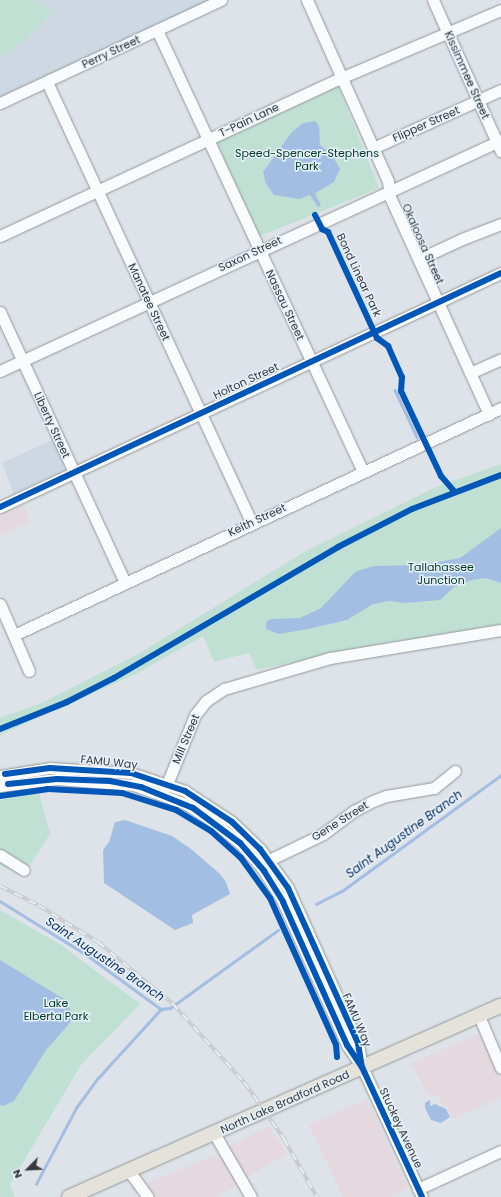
<!DOCTYPE html>
<style>
body{margin:0}
#map{position:relative;width:501px;height:1197px;overflow:hidden;background:#dde3e8;font-family:Poppins,sans-serif}
div>[style]{position:absolute}
[style*='--x']{left:calc(var(--x)*1px);top:calc(var(--y)*1px);width:calc(var(--w)*1px);rotate:calc(var(--a)*1deg)}
.commercial>*{inset:0;background:#e4d9df}
.built>*{inset:0;background:#cdd8e2}
.green>*{inset:0;background:#c0e0d3;transform-origin:0 0}
.water>*{inset:0;background:#a3bee3}
.stream>*{height:2.5px;margin:-1.25px;padding:0 1.25px;transform-origin:1.25px;border-radius:1.25px;background:#a3bee3}
.roads{filter:drop-shadow(0 0 1px #93979b) drop-shadow(0 0 1px #93979b)}
.minor>*{height:11px;margin:-5.5px;padding:0 5.5px;transform-origin:5.5px;border-radius:5.5px;background:#fafbfc}
.major>*{height:14px;margin:-7px;padding:0 7px;transform-origin:7px;border-radius:7px;background:#e4e2db}
.rail>*{height:4px;margin-top:-2px;transform-origin:0;background:repeating-linear-gradient(90deg,#e6f1f9 0 8px,#cacccd 0 16px);box-sizing:border-box;border-block:1px solid #cacccd}
.cycleway>*{height:6px;margin:-3px;padding:0 3px;transform-origin:3px;border-radius:3px;background:#0057b8}
span{translate:-50% -50%;white-space:nowrap;text-align:center;line-height:1.15;-webkit-text-stroke:3px #e6f1f9;paint-order:stroke}
.street-label{font-size:11px;color:#363a3d}
.park-label{font-size:11px;color:#003924}
.water-label{font-size:12px;color:#092b59;font-style:italic}
.north{position:absolute;left:8px;top:1149px;width:40px;height:40px;-webkit-text-stroke:3px #e6f1f9;paint-order:stroke;rotate:246deg;font-size:11px;font-weight:700;line-height:16px;text-align:center;color:#363a3d}
.north::after{content:'';display:block;margin:auto;width:14px;height:18px;background:#363a3d;clip-path:polygon(50% 0,100% 100%,50% 72%,0 100%)}
</style>
<div id="map">
<div class="commercial">
<i style="clip-path:polygon(23px 505px,31px 522px,0 536px,0 515px)"></i>
<i style="clip-path:polygon(476px 1034px,484px 1040px,501px 1080px,501px 1098px,452px 1119px,446px 1105px,443px 1106px,438px 1097px,429px 1095px,411px 1064px)"></i>
<i style="clip-path:polygon(367px 1099px,408px 1188px,390px 1197px,343px 1197px,309px 1125px)"></i>
<i style="clip-path:polygon(269px 1126px,287px 1154px,246px 1178px,230px 1152px,230px 1146px)"></i>
<i style="clip-path:polygon(219px 1154px,238px 1185px,217px 1197px,155px 1197px,148px 1187px,148px 1182px)"></i>
</div>
<div class="built">
<i style="clip-path:polygon(0 0,212px 0,0 98px)"></i>
<i style="clip-path:polygon(54px 439px,64px 462px,63px 470px,14px 494px,2px 463px)"></i>
</div>
<div class="green">
<i style="clip-path:polygon(0 0,36px 0,52px 13px,28px 38px,0 58px)"></i>
<i style="left:338px;top:86px;width:110px;height:133px;rotate:68deg"></i>
<i style="clip-path:polygon(501px 464px,501px 625px,372px 645px,257px 670px,249px 653px,214px 662px,203px 636px,136px 674px,0 735px,0 718px,44px 702px,140px 653px,304px 552px,436px 487px)"></i>
<i style="clip-path:polygon(39px 793px,50px 834px,23px 876px,0 865px,0 800px)"></i>
<i style="clip-path:polygon(0 910px,61px 945px,140px 1004px,81px 1065px,10px 1184px,15px 1197px,0 1197px)"></i>
</div>
<div class="water">
<i style="clip-path:polygon(315px 121px,319px 126px,320px 145px,332px 155px,340px 169px,334px 182px,315px 193px,321px 206px,318px 207px,310px 195px,299px 199px,274px 195px,266px 184px,263px 172px,292px 132px,303px 123px)"></i>
<i style="clip-path:polygon(501px 528px,501px 583px,486px 578px,472px 580px,454px 587px,440px 600px,405px 603px,389px 601px,373px 604px,347px 620px,308px 629px,279px 634px,266px 629px,266px 622px,271px 619px,300px 618px,321px 608px,355px 572px,373px 566px,421px 565px,460px 558px)"></i>
<i style="clip-path:polygon(125px 820px,172px 836px,191px 849px,220px 874px,226px 882px,230px 894px,192px 915px,193px 923px,175px 930px,104px 883px,103px 850px,109px 842px,115px 822px)"></i>
<i style="clip-path:polygon(0 960px,67px 1001px,72px 1015px,70px 1023px,46px 1050px,14px 1101px,3px 1106px,0 1105px)"></i>
<i style="clip-path:polygon(430px 1100px,430px 1106px,435px 1104px,446px 1109px,450px 1117px,441px 1123px,431px 1120px,425px 1108px,425px 1103px)"></i>
</div>
<div class="stream">
<i style="--x:395;--y:390;--w:52;--a:64.9"></i>
<i style="--x:0;--y:901;--w:102;--a:31.8"></i>
<i style="--x:87;--y:955;--w:92;--a:36.1"></i>
<i style="--x:161;--y:1009;--w:9;--a:-6"></i>
<i style="--x:170;--y:1008;--w:133;--a:-35.8"></i>
<i style="--x:316;--y:904;--w:29;--a:-27"></i>
<i style="--x:342;--y:891;--w:197;--a:-36.1"></i>
<i style="--x:36;--y:1184;--w:86;--a:-62.2"></i>
<i style="--x:76;--y:1108;--w:37;--a:-54"></i>
<i style="--x:98;--y:1078;--w:93;--a:-47.6"></i>
</div>
<div class="roads">
<div class="minor">
<i style="--x:307;--y:0;--w:198;--a:65.9"></i>
<i style="--x:388;--y:181;--w:16;--a:83"></i>
<i style="--x:390;--y:197;--w:239;--a:65.5"></i>
<i style="--x:433;--y:0;--w:166;--a:65.8"></i>
<i style="--x:157;--y:30;--w:488;--a:65"></i>
<i style="--x:47;--y:82;--w:486;--a:65.1"></i>
<i style="--x:0;--y:103;--w:244;--a:-25"></i>
<i style="--x:373;--y:148;--w:141;--a:-24.4"></i>
<i style="--x:0;--y:236;--w:370;--a:-24.9"></i>
<i style="--x:336;--y:80;--w:179;--a:-23"></i>
<i style="--x:419;--y:259;--w:47;--a:-24.9"></i>
<i style="--x:462;--y:239;--w:42;--a:-21"></i>
<i style="--x:0;--y:312;--w:298;--a:65.2"></i>
<i style="--x:0;--y:371;--w:552;--a:-24.75"></i>
<i style="--x:470;--y:373;--w:34;--a:-24"></i>
<i style="--x:0;--y:507;--w:553;--a:-25.04"></i>
<i style="--x:0;--y:604;--w:73;--a:66.6"></i>
<i style="--x:14;--y:635;--w:537;--a:-24.99"></i>
<i style="--x:0;--y:776;--w:51;--a:-9.1"></i>
<i style="--x:50;--y:768;--w:81;--a:3.5"></i>
<i style="--x:131;--y:773;--w:57;--a:18.4"></i>
<i style="--x:185;--y:791;--w:56;--a:33.4"></i>
<i style="--x:232;--y:822;--w:39;--a:44"></i>
<i style="--x:260;--y:849;--w:48;--a:54.3"></i>
<i style="--x:288;--y:888;--w:170;--a:65.7"></i>
<i style="--x:358;--y:1043;--w:24;--a:81"></i>
<i style="--x:0;--y:786;--w:57;--a:-7"></i>
<i style="--x:57;--y:779;--w:77;--a:4.5"></i>
<i style="--x:134;--y:785;--w:55;--a:20.1"></i>
<i style="--x:186;--y:804;--w:35;--a:33"></i>
<i style="--x:215;--y:823;--w:32;--a:39"></i>
<i style="--x:240;--y:843;--w:37;--a:49"></i>
<i style="--x:264;--y:871;--w:36;--a:58"></i>
<i style="--x:283;--y:902;--w:157;--a:65.9"></i>
<i style="--x:347;--y:1045;--w:27;--a:56"></i>
<i style="--x:362;--y:1067;--w:143;--a:65.2"></i>
<i style="--x:165;--y:789;--w:80;--a:-67.9"></i>
<i style="--x:195;--y:715;--w:18;--a:-52"></i>
<i style="--x:206;--y:701;--w:22;--a:-34"></i>
<i style="--x:224;--y:689;--w:110;--a:-16.3"></i>
<i style="--x:330;--y:658;--w:173;--a:-9.3"></i>
<i style="--x:0;--y:855;--w:28;--a:32"></i>
<i style="--x:269;--y:860;--w:60;--a:-25.7"></i>
<i style="--x:323;--y:834;--w:39;--a:-37"></i>
<i style="--x:354;--y:811;--w:21;--a:-28"></i>
<i style="--x:373;--y:801;--w:14;--a:-21"></i>
<i style="--x:386;--y:796;--w:49;--a:-9.5"></i>
<i style="--x:434;--y:788;--w:27;--a:-39"></i>
<i style="--x:479;--y:1016;--w:56;--a:67.1"></i>
<i style="--x:214;--y:1133;--w:74;--a:60"></i>
<i style="--x:129;--y:1171;--w:32;--a:54"></i>
<i style="--x:418;--y:1189;--w:91;--a:-24.6"></i>
</div>
<div class="major">
<i style="--x:69;--y:1197;--w:472;--a:-23.9"></i>
</div>
</div>
<div class="rail">
<i style="--x:0;--y:886;--w:42;--a:26.6"></i>
<i style="--x:38;--y:905;--w:70;--a:31.7"></i>
<i style="--x:98;--y:942;--w:96;--a:39.5"></i>
<i style="--x:172;--y:1003;--w:107;--a:47.7"></i>
<i style="--x:244;--y:1082;--w:70;--a:54.9"></i>
<i style="--x:284;--y:1139;--w:67;--a:60.4"></i>
</div>
<div class="cycleway">
<i style="--x:315;--y:215;--w:16;--a:63"></i>
<i style="--x:322;--y:229;--w:7;--a:27"></i>
<i style="--x:328;--y:232;--w:117;--a:65.2"></i>
<i style="--x:377;--y:338;--w:14;--a:36"></i>
<i style="--x:388;--y:346;--w:34;--a:66"></i>
<i style="--x:402;--y:377;--w:14;--a:94"></i>
<i style="--x:401;--y:391;--w:94;--a:64.8"></i>
<i style="--x:441;--y:476;--w:21;--a:49"></i>
<i style="--x:0;--y:507;--w:553;--a:-25.04"></i>
<i style="--x:0;--y:729;--w:72;--a:-21.9"></i>
<i style="--x:67;--y:702;--w:53;--a:-27.1"></i>
<i style="--x:114;--y:678;--w:259;--a:-30.3"></i>
<i style="--x:338;--y:547;--w:83;--a:-27.2"></i>
<i style="--x:412;--y:509;--w:95;--a:-20.9"></i>
<i style="--x:5;--y:774;--w:45;--a:-7.6"></i>
<i style="--x:50;--y:768;--w:81;--a:3.5"></i>
<i style="--x:131;--y:773;--w:57;--a:18.4"></i>
<i style="--x:185;--y:791;--w:56;--a:33.4"></i>
<i style="--x:232;--y:822;--w:39;--a:44"></i>
<i style="--x:260;--y:849;--w:48;--a:54.3"></i>
<i style="--x:288;--y:888;--w:170;--a:65.7"></i>
<i style="--x:358;--y:1043;--w:24;--a:81"></i>
<i style="--x:8;--y:784;--w:49;--a:-5.8"></i>
<i style="--x:57;--y:779;--w:53;--a:2.2"></i>
<i style="--x:110;--y:781;--w:32;--a:11"></i>
<i style="--x:141;--y:787;--w:56;--a:22"></i>
<i style="--x:193;--y:808;--w:59;--a:36.7"></i>
<i style="--x:240;--y:843;--w:37;--a:49"></i>
<i style="--x:264;--y:871;--w:36;--a:58"></i>
<i style="--x:283;--y:902;--w:157;--a:65.9"></i>
<i style="--x:347;--y:1045;--w:27;--a:56"></i>
<i style="--x:362;--y:1067;--w:143;--a:65.2"></i>
<i style="--x:0;--y:796;--w:49;--a:-8.3"></i>
<i style="--x:48;--y:789;--w:74;--a:3.1"></i>
<i style="--x:122;--y:793;--w:57;--a:17.5"></i>
<i style="--x:176;--y:810;--w:41;--a:31"></i>
<i style="--x:211;--y:831;--w:40;--a:42"></i>
<i style="--x:241;--y:858;--w:49;--a:54.1"></i>
<i style="--x:270;--y:898;--w:161;--a:65.8"></i>
<i style="--x:336;--y:1045;--w:12;--a:85"></i>
</div>
<div class="street-label">
<span style="left:111px;top:52px;rotate:-25deg">Perry Street</span>
<span style="left:467px;top:75px;rotate:66deg">Kissimmee Street</span>
<span style="left:249px;top:120px;rotate:-25deg">T-Pain Lane</span>
<span style="left:426px;top:124px;rotate:-24deg">Flipper Street</span>
<span style="left:423px;top:244px;rotate:66deg">Okaloosa Street</span>
<span style="left:250px;top:254px;rotate:-25deg">Saxon Street</span>
<span style="left:359px;top:275px;rotate:65deg">Bond Linear Park</span>
<span style="left:149px;top:302px;rotate:65deg">Manatee Street</span>
<span style="left:285px;top:305px;rotate:65deg">Nassau Street</span>
<span style="left:246px;top:381px;rotate:-25deg">Holton Street</span>
<span style="left:52px;top:425px;rotate:65deg">Liberty Street</span>
<span style="left:257px;top:520px;rotate:-25deg">Keith Street</span>
<span style="left:186px;top:739px;rotate:-67deg">Mill Street</span>
<span style="left:109px;top:762px;rotate:6deg">FAMU Way</span>
<span style="left:340px;top:821px;rotate:-32deg">Gene Street</span>
<span style="left:357px;top:1020px;rotate:67deg">FAMU Way</span>
<span style="left:285px;top:1102px;rotate:-24deg">North Lake Bradford Road</span>
<span style="left:401px;top:1128px;rotate:65deg">Stuckey Avenue</span>
</div>
<div class="park-label">
<span style="left:307px;top:160px">Speed-Spencer-Stephens<br>Park</span>
<span style="left:441px;top:574px">Tallahassee<br>Junction</span>
<span style="left:56px;top:1010px">Lake<br>Elberta Park</span>
</div>
<div class="water-label">
<span style="left:404px;top:834px;rotate:-36deg">Saint Augustine Branch</span>
<span style="left:105px;top:959px;rotate:34deg">Saint Augustine Branch</span>
</div>
<div class="north">N</div>
</div>
